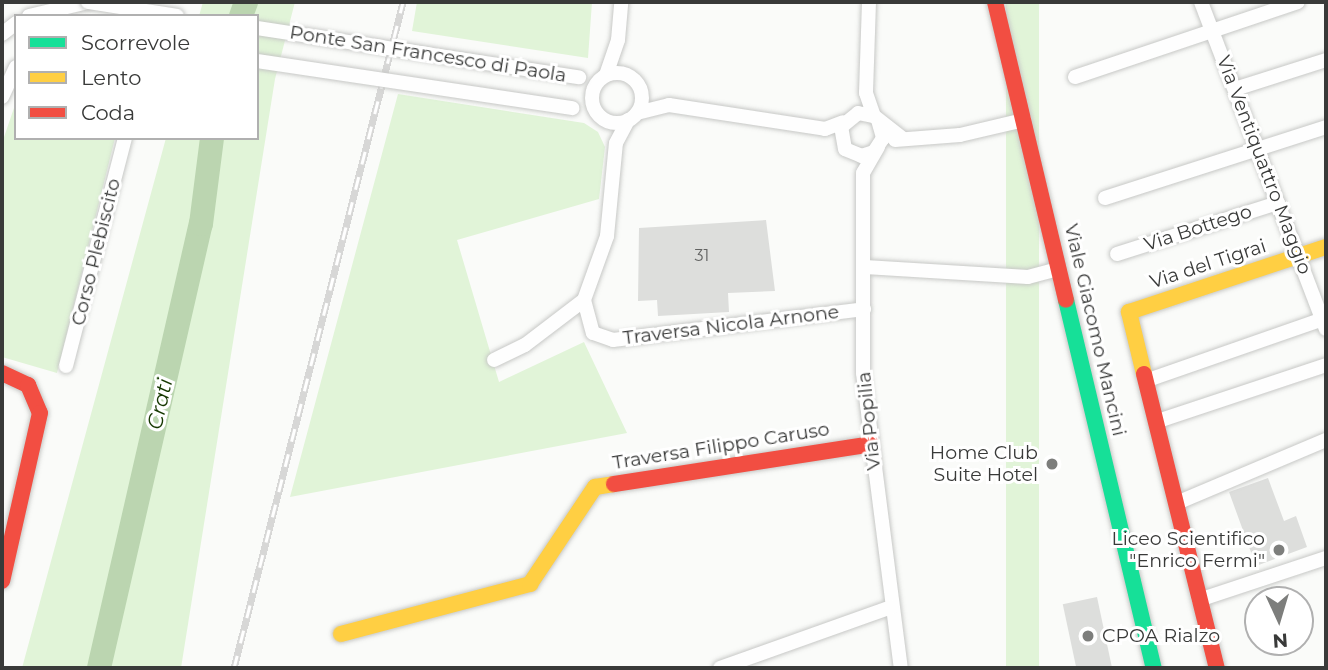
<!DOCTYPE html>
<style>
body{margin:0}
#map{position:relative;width:1328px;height:670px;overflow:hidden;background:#fafbf9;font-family:Montserrat,sans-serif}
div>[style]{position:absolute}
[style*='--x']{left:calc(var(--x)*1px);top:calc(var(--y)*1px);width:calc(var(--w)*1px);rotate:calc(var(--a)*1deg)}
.green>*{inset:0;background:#e1f4d8;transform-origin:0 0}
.river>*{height:24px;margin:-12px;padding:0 12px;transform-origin:12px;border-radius:12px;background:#bbd5b0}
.building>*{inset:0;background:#dddedc;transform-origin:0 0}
.roads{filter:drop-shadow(0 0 2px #c7c8c6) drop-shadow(0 0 2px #c7c8c6)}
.street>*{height:14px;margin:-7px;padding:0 7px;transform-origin:7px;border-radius:7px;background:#fefefe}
.street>.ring{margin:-7px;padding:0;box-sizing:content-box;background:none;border:14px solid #fefefe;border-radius:50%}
.fast>*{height:16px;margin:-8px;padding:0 8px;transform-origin:8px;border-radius:8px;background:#16e098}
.slow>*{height:16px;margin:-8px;padding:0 8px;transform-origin:8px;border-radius:8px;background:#ffcf43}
.jam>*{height:16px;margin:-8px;padding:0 8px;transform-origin:8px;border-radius:8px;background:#f24e42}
.rail>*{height:7px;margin-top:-3.5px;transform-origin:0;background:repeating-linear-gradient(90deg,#fff 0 13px,#d7d7d6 0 26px);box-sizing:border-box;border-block:2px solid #d7d7d6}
.bridges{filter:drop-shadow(0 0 2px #c7c8c6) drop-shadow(0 0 2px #c7c8c6)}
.street-bridge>*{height:14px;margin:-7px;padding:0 7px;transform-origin:7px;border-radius:7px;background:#fefefe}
.dots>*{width:19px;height:19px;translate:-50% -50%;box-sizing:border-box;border:4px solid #fff;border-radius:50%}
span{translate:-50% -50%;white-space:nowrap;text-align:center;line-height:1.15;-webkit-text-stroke:6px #fff;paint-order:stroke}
.number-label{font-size:16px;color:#626362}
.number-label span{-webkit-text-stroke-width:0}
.street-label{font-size:19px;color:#393a39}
.poi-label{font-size:19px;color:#393a39}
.right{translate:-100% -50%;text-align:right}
.left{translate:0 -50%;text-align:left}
.water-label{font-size:21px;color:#163801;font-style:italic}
.frame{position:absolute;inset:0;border:4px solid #393a39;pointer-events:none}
.legend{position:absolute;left:14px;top:14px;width:245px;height:126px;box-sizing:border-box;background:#fff;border:2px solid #b0b0b0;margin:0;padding:9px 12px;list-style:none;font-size:21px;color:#393a39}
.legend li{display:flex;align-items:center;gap:14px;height:35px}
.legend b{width:35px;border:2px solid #b0b0b0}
.north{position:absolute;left:1244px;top:586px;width:70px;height:70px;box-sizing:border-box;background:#fff;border:2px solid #b0b0b0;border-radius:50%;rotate:176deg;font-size:19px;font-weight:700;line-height:28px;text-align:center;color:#393a39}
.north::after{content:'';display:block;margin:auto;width:24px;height:32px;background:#7d7e7c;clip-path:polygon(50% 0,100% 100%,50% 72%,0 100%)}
</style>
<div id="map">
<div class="green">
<i style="clip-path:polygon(203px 2px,295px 2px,275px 79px,181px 668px,22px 668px,166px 138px,257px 138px,257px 16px,199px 16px)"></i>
<i style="clip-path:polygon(417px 2px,592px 2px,588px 58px,412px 31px)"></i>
<i style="left:1006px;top:2px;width:33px;height:683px"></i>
<i style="clip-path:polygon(398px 94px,584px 123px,598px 132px,605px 147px,599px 199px,457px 240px,499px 382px,584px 342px,627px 433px,290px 497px)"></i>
<i style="clip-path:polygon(16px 102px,16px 138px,115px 138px,57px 373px,2px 357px,2px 143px)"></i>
</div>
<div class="river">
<i style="--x:241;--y:16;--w:15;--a:-70"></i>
<i style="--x:99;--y:668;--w:456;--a:-77.1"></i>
<i style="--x:201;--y:224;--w:87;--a:-82.7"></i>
</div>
<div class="building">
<i style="clip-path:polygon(766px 220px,775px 291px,728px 293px,729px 312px,658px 316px,657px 300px,638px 301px,639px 228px)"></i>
<i style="clip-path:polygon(1268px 478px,1284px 521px,1296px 516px,1307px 547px,1256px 566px,1229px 492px)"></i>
<i style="left:1097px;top:597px;width:73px;height:35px;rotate:78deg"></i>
</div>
<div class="roads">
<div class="street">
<i style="--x:869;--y:2;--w:91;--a:91.9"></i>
<i style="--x:866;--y:93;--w:24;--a:71"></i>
<i style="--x:1201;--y:2;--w:350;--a:69.1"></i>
<i style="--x:29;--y:16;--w:61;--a:-13.3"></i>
<i style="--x:2;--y:34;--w:18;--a:-38"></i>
<i class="ring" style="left:592px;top:73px;width:36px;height:36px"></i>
<i style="--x:606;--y:75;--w:37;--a:-71"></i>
<i style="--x:618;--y:40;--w:38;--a:-85"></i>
<i style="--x:1075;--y:77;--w:235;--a:-18.6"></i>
<i style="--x:1235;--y:89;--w:96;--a:-17.7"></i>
<i style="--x:2;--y:97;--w:33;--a:-65"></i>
<i style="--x:637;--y:113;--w:33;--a:-14"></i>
<i style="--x:669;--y:105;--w:158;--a:8.7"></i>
<i style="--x:825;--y:129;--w:19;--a:-21"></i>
<i style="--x:878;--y:120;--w:19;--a:74"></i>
<i style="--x:883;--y:138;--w:17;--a:123"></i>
<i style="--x:874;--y:152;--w:13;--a:162"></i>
<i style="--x:862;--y:156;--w:18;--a:-158"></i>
<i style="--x:845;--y:149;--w:22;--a:-100"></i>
<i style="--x:841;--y:127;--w:22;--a:-39"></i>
<i style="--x:858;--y:113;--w:16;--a:11"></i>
<i style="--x:874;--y:116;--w:36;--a:38"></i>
<i style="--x:895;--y:140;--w:65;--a:-4.4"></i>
<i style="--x:960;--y:135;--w:66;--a:-13.2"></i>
<i style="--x:878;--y:147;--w:30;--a:120"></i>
<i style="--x:863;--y:173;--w:200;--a:90"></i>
<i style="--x:863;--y:373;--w:297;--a:82.7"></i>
<i style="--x:1105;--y:198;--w:232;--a:-17.8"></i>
<i style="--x:1117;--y:254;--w:169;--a:-17.6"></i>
<i style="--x:865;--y:267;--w:163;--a:3.5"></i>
<i style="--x:1028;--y:277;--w:31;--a:-15"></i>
<i style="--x:584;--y:300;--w:34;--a:75"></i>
<i style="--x:593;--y:333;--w:21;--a:19"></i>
<i style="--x:613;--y:340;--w:253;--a:-7"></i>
<i style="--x:494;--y:360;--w:34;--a:-26"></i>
<i style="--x:525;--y:345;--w:74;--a:-37.3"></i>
<i style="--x:584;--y:300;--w:68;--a:-70.2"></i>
<i style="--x:607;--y:236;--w:93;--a:-84.5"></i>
<i style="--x:616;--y:143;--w:26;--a:-62"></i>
<i style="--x:66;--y:366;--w:236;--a:-75.5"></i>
<i style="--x:1148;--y:380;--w:185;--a:-19.2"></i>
<i style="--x:1158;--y:421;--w:177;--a:-18.4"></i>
<i style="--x:1179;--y:502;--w:160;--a:-22.9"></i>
<i style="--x:1199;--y:600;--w:134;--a:-18.3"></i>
<i style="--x:720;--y:668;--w:182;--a:-19.6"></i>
</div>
<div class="fast">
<i style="--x:1066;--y:300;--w:378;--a:76.6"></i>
</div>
<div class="slow">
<i style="--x:1144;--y:374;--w:64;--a:-103.6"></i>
<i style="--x:1129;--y:312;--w:207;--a:-18.3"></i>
<i style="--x:341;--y:634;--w:196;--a:-14.8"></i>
<i style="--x:530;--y:584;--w:117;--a:-56.2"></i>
<i style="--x:595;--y:487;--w:19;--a:-9"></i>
</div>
<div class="jam">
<i style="--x:995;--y:2;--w:306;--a:76.6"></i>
<i style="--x:2;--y:373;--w:29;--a:25"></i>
<i style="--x:28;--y:385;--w:30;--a:67"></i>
<i style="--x:40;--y:413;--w:172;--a:102.7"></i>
<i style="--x:1144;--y:374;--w:303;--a:76.1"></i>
<i style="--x:614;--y:484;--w:260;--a:-8.8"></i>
</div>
</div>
<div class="rail">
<i style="--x:234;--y:668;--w:687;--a:-75.76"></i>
</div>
<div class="bridges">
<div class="street-bridge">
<i style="--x:88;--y:2;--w:90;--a:8.9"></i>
<i style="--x:257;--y:28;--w:326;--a:8.7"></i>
<i style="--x:257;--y:61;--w:319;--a:8.5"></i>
</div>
</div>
<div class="dots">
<i style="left:1052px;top:464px;background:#7d7e7c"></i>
<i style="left:1279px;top:550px;background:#7d7e7c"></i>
<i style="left:1088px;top:636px;background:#7d7e7c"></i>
</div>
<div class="number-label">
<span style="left:702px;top:256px">31</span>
</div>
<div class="street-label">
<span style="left:428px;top:54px;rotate:9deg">Ponte San Francesco di Paola</span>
<span style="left:1264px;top:165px;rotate:69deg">Via Ventiquattro Maggio</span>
<span style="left:1198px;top:228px;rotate:-18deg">Via Bottego</span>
<span style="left:96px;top:252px;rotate:-76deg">Corso Plebiscito</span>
<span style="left:1208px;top:264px;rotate:-18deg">Via del Tigrai</span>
<span style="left:731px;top:325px;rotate:-7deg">Traversa Nicola Arnone</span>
<span style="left:1095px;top:330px;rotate:77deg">Viale Giacomo Mancini</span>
<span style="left:869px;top:421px;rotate:-96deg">Via Popilia</span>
<span style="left:721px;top:446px;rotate:-9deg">Traversa Filippo Caruso</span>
</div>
<div class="poi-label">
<span class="right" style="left:1038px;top:464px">Home Club<br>Suite Hotel</span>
<span class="right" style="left:1265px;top:550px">Liceo Scientifico<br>"Enrico Fermi"</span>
<span class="left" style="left:1102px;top:636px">CPOA Rialzo</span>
</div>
<div class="water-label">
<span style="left:160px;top:404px;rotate:-77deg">Crati</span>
</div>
<div class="frame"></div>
<ul class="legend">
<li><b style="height:9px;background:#16e098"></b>Scorrevole</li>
<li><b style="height:9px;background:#ffcf43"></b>Lento</li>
<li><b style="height:9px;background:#f24e42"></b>Coda</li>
</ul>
<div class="north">N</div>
</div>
